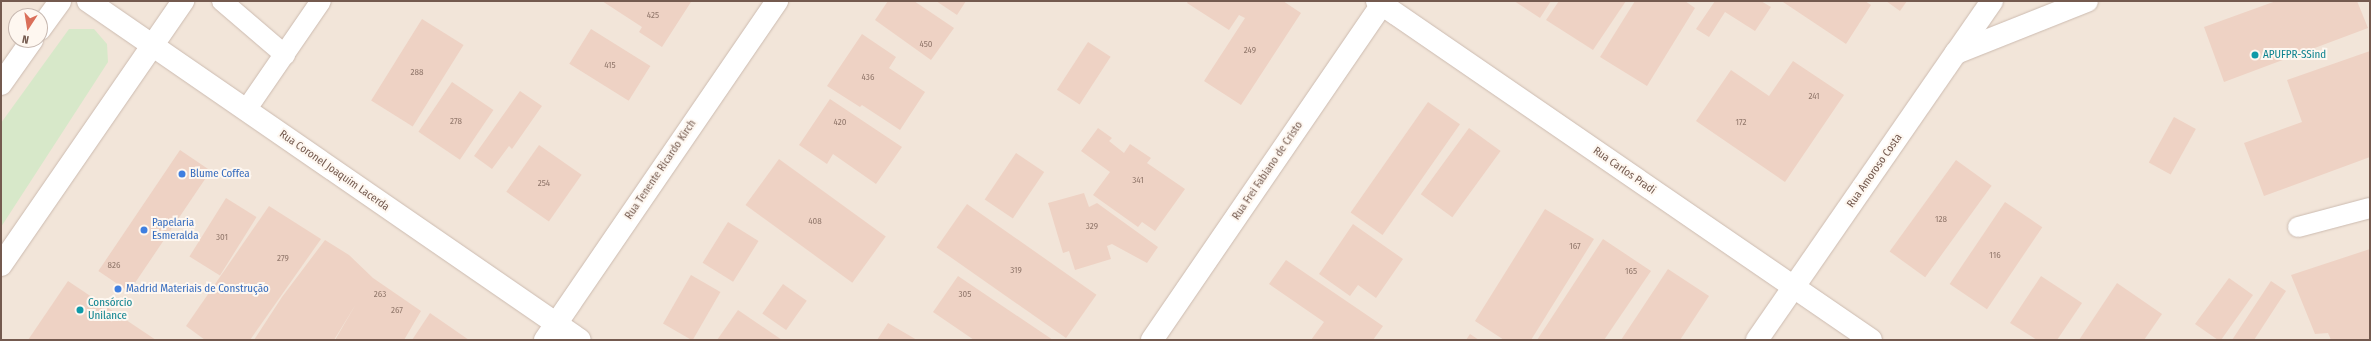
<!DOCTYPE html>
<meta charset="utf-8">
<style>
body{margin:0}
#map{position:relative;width:2371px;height:341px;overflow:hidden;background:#fbf3ea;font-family:"Fira Sans Condensed",sans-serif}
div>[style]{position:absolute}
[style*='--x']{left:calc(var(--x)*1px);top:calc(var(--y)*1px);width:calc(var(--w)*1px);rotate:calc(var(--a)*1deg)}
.residential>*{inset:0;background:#f2e5d9}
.green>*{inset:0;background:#d7e8c9}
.building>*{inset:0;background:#eed2c4;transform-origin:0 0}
.roads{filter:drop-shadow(0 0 1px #ccbbb0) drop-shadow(0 0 1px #ccbbb0)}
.service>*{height:20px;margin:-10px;padding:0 10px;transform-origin:10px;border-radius:10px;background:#fff}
.minor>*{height:22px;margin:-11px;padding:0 11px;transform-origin:11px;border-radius:11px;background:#fff}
.tertiary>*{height:22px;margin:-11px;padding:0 11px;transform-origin:11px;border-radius:11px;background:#fff}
.secondary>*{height:22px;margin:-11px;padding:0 11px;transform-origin:11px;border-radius:11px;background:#fff}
.dots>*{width:11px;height:11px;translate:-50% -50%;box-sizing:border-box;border:2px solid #fef7f0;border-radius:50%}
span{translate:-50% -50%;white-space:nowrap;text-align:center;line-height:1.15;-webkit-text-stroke:4px #fef7f0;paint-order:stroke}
.number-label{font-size:9px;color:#92786c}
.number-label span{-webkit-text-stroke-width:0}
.culture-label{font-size:11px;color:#0d838f}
.left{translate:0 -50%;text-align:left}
.street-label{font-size:11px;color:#745a4f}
.shop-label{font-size:11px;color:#366cbe}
.frame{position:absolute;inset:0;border:2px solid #745a4f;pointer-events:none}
.north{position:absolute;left:8px;top:8px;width:40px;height:40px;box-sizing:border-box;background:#fef7f0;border:1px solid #c7b8b0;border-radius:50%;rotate:192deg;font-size:11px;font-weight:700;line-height:16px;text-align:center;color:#745a4f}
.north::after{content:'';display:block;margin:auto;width:14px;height:18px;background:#da6f5a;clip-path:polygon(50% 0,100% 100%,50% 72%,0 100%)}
</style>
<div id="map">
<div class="residential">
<i style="clip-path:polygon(evenodd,1px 1px,2370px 1px,2370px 340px,1px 340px,1px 1px,16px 16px,40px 16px,40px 40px,16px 40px,16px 16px)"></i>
</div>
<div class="green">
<i style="clip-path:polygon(69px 29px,94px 29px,107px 44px,108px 62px,1px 227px,1px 123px)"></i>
</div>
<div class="building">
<i style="clip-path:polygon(602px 1px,689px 1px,691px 2px,662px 47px,639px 32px,642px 27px)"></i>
<i style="clip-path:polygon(888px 1px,914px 1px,954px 28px,931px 60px,875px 20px)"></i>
<i style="clip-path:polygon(936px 1px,966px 1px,957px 15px)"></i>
<i style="clip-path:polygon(1188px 1px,1283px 1px,1301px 13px,1241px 105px,1204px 81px,1245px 18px,1239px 15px,1229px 30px,1187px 3px)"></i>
<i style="clip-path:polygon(1514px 1px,1551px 1px,1540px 18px)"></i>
<i style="clip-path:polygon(1559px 1px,1626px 1px,1593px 50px,1546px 20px)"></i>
<i style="clip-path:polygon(1635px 1px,1685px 1px,1695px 8px,1647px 86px,1600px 57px)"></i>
<i style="clip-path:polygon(1715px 1px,1761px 1px,1771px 7px,1755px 31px,1725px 12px,1709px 37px,1696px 29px)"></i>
<i style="clip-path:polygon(1784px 1px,1865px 1px,1871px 5px,1846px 44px,1783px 2px)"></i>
<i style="clip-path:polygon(1886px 1px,1907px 1px,1900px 11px)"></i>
<i style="clip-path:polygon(2276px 1px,2357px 1px,2368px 28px,2224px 82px,2204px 27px)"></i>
<i style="left:422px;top:19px;width:49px;height:96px;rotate:32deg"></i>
<i style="left:591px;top:29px;width:70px;height:41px;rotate:32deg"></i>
<i style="clip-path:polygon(862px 34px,896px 57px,889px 68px,925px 92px,900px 130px,862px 105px,860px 107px,827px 86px)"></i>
<i style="left:1088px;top:42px;width:27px;height:57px;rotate:33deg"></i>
<i style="clip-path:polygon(2370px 51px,2370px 157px,2264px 196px,2244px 143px,2302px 122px,2287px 80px)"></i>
<i style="clip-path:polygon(1793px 61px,1844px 95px,1785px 182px,1696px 121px,1731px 70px,1769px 96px)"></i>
<i style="left:452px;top:82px;width:50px;height:60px;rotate:34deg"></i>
<i style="clip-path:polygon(520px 91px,542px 106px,512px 149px,509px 146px,492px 169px,474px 156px)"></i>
<i style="clip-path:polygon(830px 99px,902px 147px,876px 184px,833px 154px,827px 164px,799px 145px)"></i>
<i style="left:1428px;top:102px;width:39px;height:135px;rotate:35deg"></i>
<i style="left:2174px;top:117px;width:25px;height:52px;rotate:29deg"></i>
<i style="clip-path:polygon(1098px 128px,1112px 138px,1109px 141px,1124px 153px,1130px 144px,1151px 158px,1147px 163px,1185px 189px,1155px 231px,1142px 222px,1138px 227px,1093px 195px,1110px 172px,1081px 151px)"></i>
<i style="left:1469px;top:128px;width:39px;height:82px;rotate:36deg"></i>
<i style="left:539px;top:145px;width:52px;height:57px;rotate:35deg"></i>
<i style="left:180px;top:150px;width:37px;height:146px;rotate:34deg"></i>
<i style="left:1016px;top:153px;width:34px;height:56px;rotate:34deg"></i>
<i style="left:779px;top:159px;width:132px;height:57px;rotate:36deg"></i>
<i style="left:1956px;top:160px;width:44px;height:113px;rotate:36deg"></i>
<i style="clip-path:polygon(1084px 193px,1089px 207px,1097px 203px,1158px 247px,1147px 263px,1112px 244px,1107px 246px,1111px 259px,1075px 270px,1069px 251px,1063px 253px,1048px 203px)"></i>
<i style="left:226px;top:198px;width:36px;height:69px;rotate:32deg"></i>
<i style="left:2005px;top:202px;width:45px;height:99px;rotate:34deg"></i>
<i style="left:967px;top:204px;width:158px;height:53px;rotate:35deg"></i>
<i style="clip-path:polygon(269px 206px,321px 239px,250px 340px,205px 340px,186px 326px)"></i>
<i style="clip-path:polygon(1545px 209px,1594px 239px,1531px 340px,1504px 340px,1475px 321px)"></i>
<i style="left:728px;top:222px;width:36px;height:48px;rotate:32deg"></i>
<i style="clip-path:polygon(1353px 224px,1403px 259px,1376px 298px,1358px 285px,1350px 296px,1319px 274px)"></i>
<i style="clip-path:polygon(1603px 239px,1651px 271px,1604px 340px,1537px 340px)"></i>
<i style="clip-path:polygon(325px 240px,349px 255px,373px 278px,421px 311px,404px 340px,335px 340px,356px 304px,334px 340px,254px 340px,282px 297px)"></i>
<i style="clip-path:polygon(2370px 249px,2370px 340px,2331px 340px,2328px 333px,2315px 334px,2291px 275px)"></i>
<i style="clip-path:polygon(1286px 260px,1383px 326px,1373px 340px,1311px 340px,1324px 322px,1269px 284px)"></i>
<i style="clip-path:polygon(1668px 269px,1709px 296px,1680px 340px,1621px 340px)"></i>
<i style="left:691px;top:275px;width:34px;height:56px;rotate:30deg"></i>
<i style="clip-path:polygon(958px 276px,1053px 340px,974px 340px,933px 312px)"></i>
<i style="clip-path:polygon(2041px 276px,2082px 303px,2057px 340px,2037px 340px,2010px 323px)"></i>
<i style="clip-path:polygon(2229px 278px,2253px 295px,2221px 340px,2218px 340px,2195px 324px)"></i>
<i style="clip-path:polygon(68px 281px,156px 340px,28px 340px)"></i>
<i style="clip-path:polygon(2271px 281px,2286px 291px,2254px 340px,2232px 340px)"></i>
<i style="clip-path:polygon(2117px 283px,2162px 314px,2144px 340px,2079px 340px)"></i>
<i style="left:783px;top:284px;width:29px;height:36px;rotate:35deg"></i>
<i style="clip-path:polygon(738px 310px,782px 340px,717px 340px)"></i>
<i style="clip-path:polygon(430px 313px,469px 340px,412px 340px)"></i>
<i style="clip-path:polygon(888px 323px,917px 340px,877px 340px)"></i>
<i style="clip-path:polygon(1470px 334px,1479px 340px,1466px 340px)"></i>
</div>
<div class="roads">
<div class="service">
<i style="--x:222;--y:1;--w:83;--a:40.6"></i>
<i style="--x:246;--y:110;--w:132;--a:-55.5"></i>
<i style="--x:2298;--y:227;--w:74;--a:-14.8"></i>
</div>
<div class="minor">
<i style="--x:1377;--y:1;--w:599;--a:34.46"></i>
<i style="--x:1956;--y:53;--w:63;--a:-55.3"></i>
<i style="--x:545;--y:340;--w:411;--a:-55.6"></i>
<i style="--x:1152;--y:340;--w:411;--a:-55.6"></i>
</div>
<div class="tertiary">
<i style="--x:88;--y:1;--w:597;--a:34.57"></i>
<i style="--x:1757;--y:340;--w:349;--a:-55.3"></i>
<i style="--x:1956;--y:53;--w:141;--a:-21.7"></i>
</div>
<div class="secondary">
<i style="--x:40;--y:29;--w:34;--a:-54"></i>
<i style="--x:1;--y:84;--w:54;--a:-54.8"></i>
<i style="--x:1;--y:265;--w:321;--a:-55.4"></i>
</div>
</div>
<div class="dots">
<i style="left:2255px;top:55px;background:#0f9aa8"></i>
<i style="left:182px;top:174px;background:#3f7fe0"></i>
<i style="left:144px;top:230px;background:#3f7fe0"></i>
<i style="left:118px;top:289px;background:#3f7fe0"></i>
<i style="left:80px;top:310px;background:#0f9aa8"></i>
</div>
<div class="number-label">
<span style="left:653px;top:15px">425</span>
<span style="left:926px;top:44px">450</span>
<span style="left:1250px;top:50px">249</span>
<span style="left:610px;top:65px">415</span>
<span style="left:417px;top:72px">288</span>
<span style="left:868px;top:77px">436</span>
<span style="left:1814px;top:96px">241</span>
<span style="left:456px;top:121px">278</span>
<span style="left:840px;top:122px">420</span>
<span style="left:1741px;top:122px">172</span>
<span style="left:1138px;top:180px">341</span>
<span style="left:544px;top:183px">254</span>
<span style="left:1941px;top:219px">128</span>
<span style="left:815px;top:221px">408</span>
<span style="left:1092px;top:226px">329</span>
<span style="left:222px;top:237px">301</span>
<span style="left:1575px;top:246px">167</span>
<span style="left:1995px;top:255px">116</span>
<span style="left:283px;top:258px">279</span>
<span style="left:114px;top:265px">826</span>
<span style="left:1016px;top:270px">319</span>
<span style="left:1631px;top:271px">165</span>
<span style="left:380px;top:294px">263</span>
<span style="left:965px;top:294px">305</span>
<span style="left:397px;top:310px">267</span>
</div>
<div class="culture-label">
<span class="left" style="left:2263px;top:55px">APUFPR-SSind</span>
<span class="left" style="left:88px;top:310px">Consórcio<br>Unilance</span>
</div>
<div class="street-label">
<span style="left:661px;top:170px;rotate:-56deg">Rua Tenente Ricardo Kirch</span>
<span style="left:334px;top:171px;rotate:35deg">Rua Coronel Joaquim Lacerda</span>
<span style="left:1268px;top:171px;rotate:-56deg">Rua Frei Fabiano de Cristo</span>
<span style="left:1624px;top:171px;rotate:35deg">Rua Carlos Pradi</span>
<span style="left:1875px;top:171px;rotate:-55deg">Rua Amoroso Costa</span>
</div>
<div class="shop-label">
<span class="left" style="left:190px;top:174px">Blume Coffea</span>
<span class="left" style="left:152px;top:230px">Papelaria<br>Esmeralda</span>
<span class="left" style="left:126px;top:289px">Madrid Materiais de Construção</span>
</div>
<div class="frame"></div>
<div class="north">N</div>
</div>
